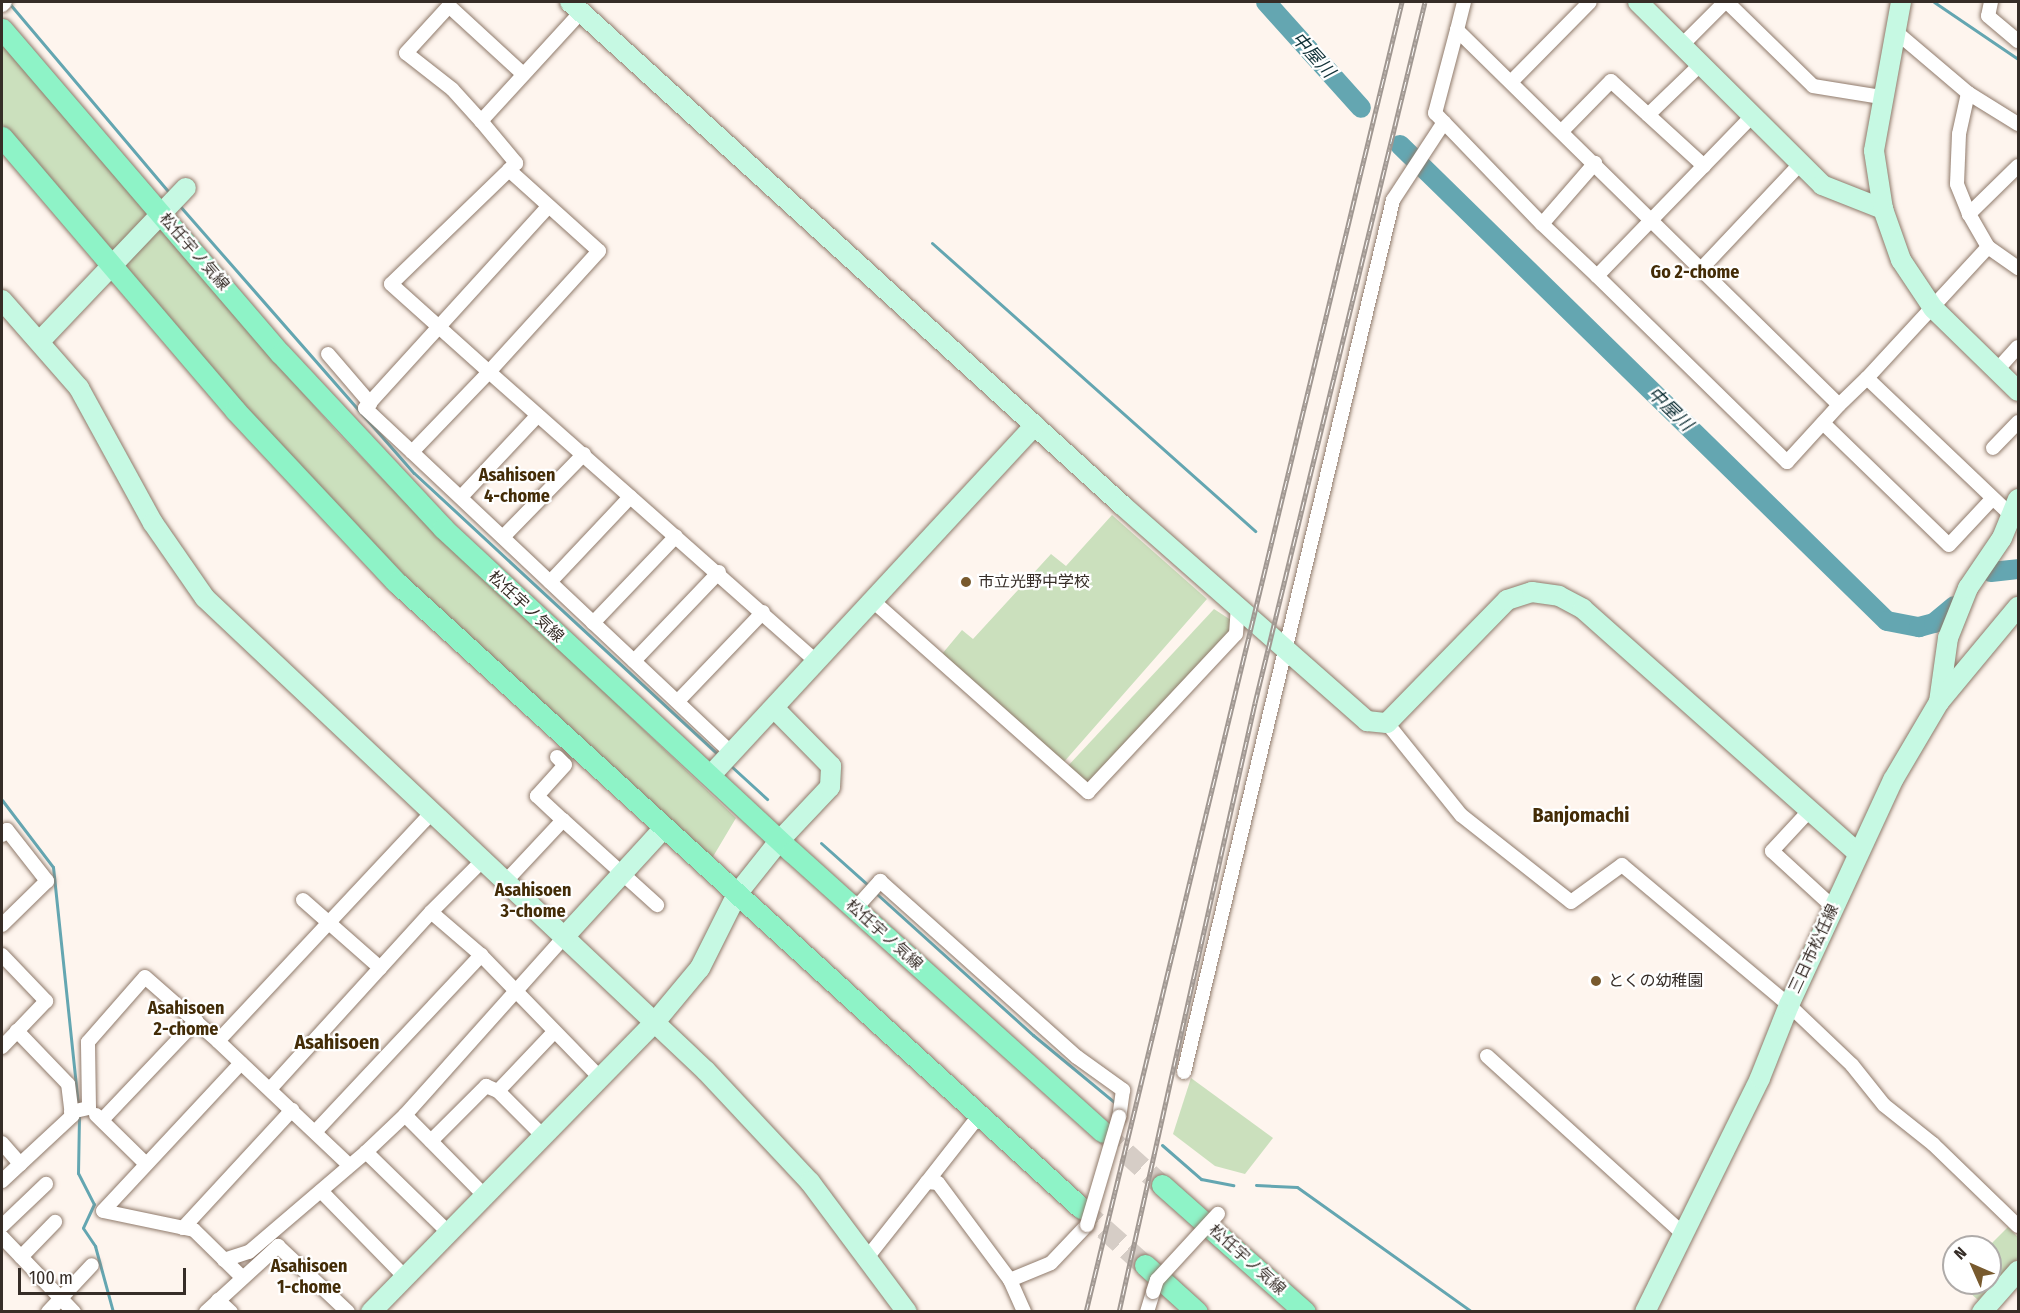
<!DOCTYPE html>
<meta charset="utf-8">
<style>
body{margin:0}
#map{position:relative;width:2020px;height:1313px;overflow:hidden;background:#fef5ee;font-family:"Fira Sans Condensed","Noto Sans JP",sans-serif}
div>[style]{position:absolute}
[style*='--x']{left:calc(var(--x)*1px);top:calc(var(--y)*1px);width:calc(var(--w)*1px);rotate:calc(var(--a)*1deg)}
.green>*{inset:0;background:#cbe0bd}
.stream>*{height:3px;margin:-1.5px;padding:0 1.5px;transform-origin:1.5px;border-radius:1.5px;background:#64a6b1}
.river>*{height:20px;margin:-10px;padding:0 10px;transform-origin:10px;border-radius:10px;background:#64a6b1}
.primary-tunnel>*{height:21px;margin-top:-10.5px;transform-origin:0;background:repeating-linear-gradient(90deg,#d6cdc6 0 21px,transparent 0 31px)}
.roads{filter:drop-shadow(0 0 2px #8f7a6b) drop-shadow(0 0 2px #8f7a6b)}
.street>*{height:14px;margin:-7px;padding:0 7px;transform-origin:7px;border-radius:7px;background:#fff}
.secondary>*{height:20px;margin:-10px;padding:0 10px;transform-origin:10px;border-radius:10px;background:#c6f9e3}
.primary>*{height:21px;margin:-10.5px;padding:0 10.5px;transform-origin:10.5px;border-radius:10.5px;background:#8ef3c7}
.rail>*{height:5px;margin-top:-2.5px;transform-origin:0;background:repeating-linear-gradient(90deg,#fff 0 9px,#a09791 0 18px);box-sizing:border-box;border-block:2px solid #a09791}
.bridges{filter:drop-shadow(0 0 2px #8f7a6b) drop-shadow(0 0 2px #8f7a6b)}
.street-bridge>*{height:14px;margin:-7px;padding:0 7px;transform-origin:7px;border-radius:7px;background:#fff}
.dots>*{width:16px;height:16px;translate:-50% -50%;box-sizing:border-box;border:3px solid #fff;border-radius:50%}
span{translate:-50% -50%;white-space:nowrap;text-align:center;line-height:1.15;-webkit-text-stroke:4.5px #fff;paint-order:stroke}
.street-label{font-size:16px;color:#362d27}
.poi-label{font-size:16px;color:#362d27}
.left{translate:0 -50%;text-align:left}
.water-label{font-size:18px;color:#113238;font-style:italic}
.neighbourhood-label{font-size:18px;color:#432c07;font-weight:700}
.quarter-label{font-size:20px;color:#432c07;font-weight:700}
.frame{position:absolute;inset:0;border:3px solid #362d27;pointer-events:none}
.north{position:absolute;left:1942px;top:1235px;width:60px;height:60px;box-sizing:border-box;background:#fff;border:2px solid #afaba9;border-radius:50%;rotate:315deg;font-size:16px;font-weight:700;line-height:24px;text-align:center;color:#362d27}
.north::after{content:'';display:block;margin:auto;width:21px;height:27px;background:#785a2e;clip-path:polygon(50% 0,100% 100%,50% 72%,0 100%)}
.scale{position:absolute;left:18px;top:1268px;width:168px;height:27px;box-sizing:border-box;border:3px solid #362d27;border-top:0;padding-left:8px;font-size:18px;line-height:21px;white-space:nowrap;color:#362d27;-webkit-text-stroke:4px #fff;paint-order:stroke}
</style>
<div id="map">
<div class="green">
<i style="clip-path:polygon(2px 43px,150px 215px,114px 254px,2px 124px)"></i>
<i style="clip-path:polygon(159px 228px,337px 432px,403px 500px,736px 818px,711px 860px,395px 568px,242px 406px,124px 266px)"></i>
<i style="clip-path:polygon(1112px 515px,1207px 599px,1063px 763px,942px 654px,962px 630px,973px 639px,1051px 554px,1066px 566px)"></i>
<i style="clip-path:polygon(1214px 609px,1234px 622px,1229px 634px,1085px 787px,1066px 768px)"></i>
<i style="clip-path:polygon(1191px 1078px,1273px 1138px,1245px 1174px,1215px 1166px,1173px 1134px)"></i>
<i style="clip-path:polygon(2008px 1227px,2018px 1237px,2018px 1258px,1978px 1300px,1959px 1283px,1990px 1283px,1988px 1247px)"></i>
</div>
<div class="stream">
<i style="--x:1934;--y:2;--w:102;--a:34.2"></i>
<i style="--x:9;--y:3;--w:251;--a:49.8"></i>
<i style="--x:179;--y:205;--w:356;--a:48.8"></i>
<i style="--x:414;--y:473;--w:413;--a:42.8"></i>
<i style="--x:932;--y:243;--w:433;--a:41.7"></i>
<i style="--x:731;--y:766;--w:49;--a:42.5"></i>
<i style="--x:2;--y:800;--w:84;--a:52.7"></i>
<i style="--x:53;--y:867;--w:240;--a:84"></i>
<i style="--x:821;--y:843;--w:64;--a:41.9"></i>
<i style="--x:878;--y:895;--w:209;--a:42.1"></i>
<i style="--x:1033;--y:1035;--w:105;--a:39.6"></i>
<i style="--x:79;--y:1116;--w:57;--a:91"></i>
<i style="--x:78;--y:1173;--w:35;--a:63"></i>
<i style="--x:94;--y:1204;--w:26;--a:115"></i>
<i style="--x:83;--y:1228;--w:22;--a:56"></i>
<i style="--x:95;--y:1246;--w:68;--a:74.7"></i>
<i style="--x:1162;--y:1145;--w:52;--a:41.1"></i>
<i style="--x:1201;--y:1179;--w:33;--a:11"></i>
<i style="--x:1256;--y:1185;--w:41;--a:2.8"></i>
<i style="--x:1297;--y:1187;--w:215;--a:35.5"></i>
</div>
<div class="river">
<i style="--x:1266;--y:2;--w:142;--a:48.1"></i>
<i style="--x:1400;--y:145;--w:681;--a:44.35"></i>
<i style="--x:1887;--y:621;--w:33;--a:11"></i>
<i style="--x:1919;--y:627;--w:16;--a:-15"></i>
<i style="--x:1934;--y:623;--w:26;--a:-40"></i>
<i style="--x:1991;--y:572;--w:27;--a:-6"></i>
</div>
<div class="primary-tunnel">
<i style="--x:1103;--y:1132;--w:79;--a:41.9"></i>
<i style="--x:1081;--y:1208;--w:86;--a:41.7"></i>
</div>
<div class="roads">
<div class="street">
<i style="--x:1464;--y:2;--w:29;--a:104"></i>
<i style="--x:1457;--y:30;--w:535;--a:44.47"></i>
<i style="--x:1839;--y:405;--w:39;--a:-44"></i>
<i style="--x:1727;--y:2;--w:120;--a:44.3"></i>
<i style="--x:1813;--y:86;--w:69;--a:9.2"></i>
<i style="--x:1991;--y:2;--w:14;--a:102"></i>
<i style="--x:1988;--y:16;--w:39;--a:40"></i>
<i style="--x:2;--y:5;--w:4;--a:-45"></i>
<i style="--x:581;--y:12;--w:148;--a:132.5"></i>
<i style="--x:481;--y:121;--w:55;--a:50.2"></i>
<i style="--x:516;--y:163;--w:10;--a:135"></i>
<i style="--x:509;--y:170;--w:121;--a:42"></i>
<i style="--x:599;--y:251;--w:164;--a:132.3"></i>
<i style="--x:489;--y:372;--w:438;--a:41.5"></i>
<i style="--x:1457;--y:30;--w:86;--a:104.8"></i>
<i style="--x:1435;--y:113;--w:154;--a:46.1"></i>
<i style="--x:1542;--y:224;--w:81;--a:-49"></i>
<i style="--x:1895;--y:31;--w:96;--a:40.3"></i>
<i style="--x:1681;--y:46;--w:62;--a:-45"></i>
<i style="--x:1511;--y:82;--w:112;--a:-45.4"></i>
<i style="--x:1648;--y:115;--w:72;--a:-43.9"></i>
<i style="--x:481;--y:121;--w:43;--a:-132.2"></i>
<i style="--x:452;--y:89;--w:58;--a:-142"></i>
<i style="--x:406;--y:53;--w:64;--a:-47.5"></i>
<i style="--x:449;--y:6;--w:100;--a:42.6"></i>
<i style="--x:1562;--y:131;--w:70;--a:-45.6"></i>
<i style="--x:1611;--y:81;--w:126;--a:42.4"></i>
<i style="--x:2018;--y:166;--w:69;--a:135.6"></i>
<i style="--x:1969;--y:214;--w:38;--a:60"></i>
<i style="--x:1988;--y:247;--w:37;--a:35"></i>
<i style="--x:509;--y:170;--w:164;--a:136"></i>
<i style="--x:391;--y:284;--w:132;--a:41.9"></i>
<i style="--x:489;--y:372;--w:111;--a:133.9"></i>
<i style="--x:412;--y:452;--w:441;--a:43.3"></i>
<i style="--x:1969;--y:214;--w:32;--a:-112"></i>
<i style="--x:1957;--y:184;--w:50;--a:-87.7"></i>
<i style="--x:1959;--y:134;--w:42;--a:-77.6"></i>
<i style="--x:1968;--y:93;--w:59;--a:31.8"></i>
<i style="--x:1542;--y:224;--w:76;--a:43.4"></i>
<i style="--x:1597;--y:276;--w:221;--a:-45.9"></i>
<i style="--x:1988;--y:247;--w:178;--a:132.7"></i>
<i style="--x:1867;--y:378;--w:197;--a:43.6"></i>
<i style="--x:1702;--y:268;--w:143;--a:-46.7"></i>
<i style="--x:1597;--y:276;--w:266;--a:44.4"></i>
<i style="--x:1787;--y:462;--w:77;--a:-47.6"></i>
<i style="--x:328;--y:354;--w:65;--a:49.4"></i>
<i style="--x:1997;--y:370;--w:31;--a:-48"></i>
<i style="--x:1823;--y:423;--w:175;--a:44.1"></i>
<i style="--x:1949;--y:545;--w:64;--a:-46.9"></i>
<i style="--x:1993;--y:448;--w:36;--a:-46"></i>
<i style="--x:412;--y:452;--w:64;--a:-136.9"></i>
<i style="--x:365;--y:408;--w:272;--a:-47.7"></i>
<i style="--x:461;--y:497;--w:112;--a:-46.8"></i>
<i style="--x:503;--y:537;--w:116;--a:-45.7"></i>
<i style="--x:550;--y:582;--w:117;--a:-46.7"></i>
<i style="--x:873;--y:601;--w:288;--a:41.6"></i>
<i style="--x:1088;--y:792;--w:216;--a:-46.9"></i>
<i style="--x:1236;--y:634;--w:28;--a:-86"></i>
<i style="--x:593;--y:623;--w:120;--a:-46.3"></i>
<i style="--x:634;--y:661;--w:123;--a:-46.3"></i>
<i style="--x:678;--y:701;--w:123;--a:-46.3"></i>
<i style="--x:1387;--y:723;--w:118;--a:51.2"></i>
<i style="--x:1461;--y:815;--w:140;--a:38.3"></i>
<i style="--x:1571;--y:902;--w:63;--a:-36"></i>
<i style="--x:1622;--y:865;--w:218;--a:40"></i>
<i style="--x:1789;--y:1005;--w:87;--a:43.6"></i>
<i style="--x:1852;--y:1065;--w:51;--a:51.3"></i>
<i style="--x:1884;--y:1105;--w:63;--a:38.5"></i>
<i style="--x:1933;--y:1144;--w:118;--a:44"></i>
<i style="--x:557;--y:757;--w:11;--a:45"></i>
<i style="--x:565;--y:765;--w:42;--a:132.1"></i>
<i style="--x:537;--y:796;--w:35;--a:43"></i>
<i style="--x:1810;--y:810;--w:56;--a:132.8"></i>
<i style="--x:1772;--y:851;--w:83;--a:42.6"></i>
<i style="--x:2;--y:835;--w:7;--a:-45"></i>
<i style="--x:7;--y:830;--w:65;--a:51.9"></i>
<i style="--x:47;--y:881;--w:63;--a:135.6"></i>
<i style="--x:505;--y:882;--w:85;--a:-46.9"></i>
<i style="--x:563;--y:820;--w:127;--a:42.1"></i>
<i style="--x:303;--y:900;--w:103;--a:41.4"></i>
<i style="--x:855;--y:909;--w:38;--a:-48"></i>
<i style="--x:880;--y:881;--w:264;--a:41.8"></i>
<i style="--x:1077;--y:1057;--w:57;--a:35.7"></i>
<i style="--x:1123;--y:1090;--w:27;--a:98"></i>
<i style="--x:431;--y:912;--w:72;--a:-45"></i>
<i style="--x:2;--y:955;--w:64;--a:46.3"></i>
<i style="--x:46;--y:1001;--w:64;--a:133.7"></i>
<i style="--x:1487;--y:1056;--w:265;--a:42.2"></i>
<i style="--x:241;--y:1063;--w:202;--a:133"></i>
<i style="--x:103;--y:1211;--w:93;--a:11.8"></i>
<i style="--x:194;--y:1230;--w:67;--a:44.4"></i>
<i style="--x:1184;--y:1072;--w:897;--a:-76.52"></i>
<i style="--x:1393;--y:200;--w:93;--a:-56.8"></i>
<i style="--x:270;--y:1089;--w:239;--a:-47.7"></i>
<i style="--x:431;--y:912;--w:66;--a:40.7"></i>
<i style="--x:481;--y:955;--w:173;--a:45.9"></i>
<i style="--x:498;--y:1091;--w:81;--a:-46.5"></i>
<i style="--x:71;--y:1112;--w:18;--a:-13"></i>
<i style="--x:89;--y:1108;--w:66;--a:-90.9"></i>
<i style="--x:88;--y:1042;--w:86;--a:-48.8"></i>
<i style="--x:145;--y:977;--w:97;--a:41.2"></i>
<i style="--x:96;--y:1115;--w:70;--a:44.4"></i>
<i style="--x:405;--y:1115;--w:114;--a:45.4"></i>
<i style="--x:102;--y:1120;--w:137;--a:-46.5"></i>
<i style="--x:315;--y:1132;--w:243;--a:-46.8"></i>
<i style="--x:431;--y:1141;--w:78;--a:-45"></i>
<i style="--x:486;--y:1086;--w:13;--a:23"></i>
<i style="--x:498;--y:1091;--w:65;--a:45"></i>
<i style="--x:2;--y:1143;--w:28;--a:49"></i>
<i style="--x:366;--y:1152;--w:116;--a:44.3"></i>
<i style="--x:349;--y:1165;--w:180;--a:-136.6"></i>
<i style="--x:218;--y:1041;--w:312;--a:-46.9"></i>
<i style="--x:2;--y:1181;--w:96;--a:-42.9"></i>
<i style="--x:72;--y:1116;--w:32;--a:-97"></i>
<i style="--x:68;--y:1084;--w:74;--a:-133.9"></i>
<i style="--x:927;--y:1182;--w:83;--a:-51.9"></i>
<i style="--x:321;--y:1191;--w:120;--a:45.7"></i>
<i style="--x:2;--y:1226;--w:61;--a:-43.7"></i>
<i style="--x:183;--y:1228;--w:161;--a:-47.3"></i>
<i style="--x:2;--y:1237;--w:104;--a:46.2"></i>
<i style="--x:21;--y:1257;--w:49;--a:-45.8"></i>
<i style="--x:866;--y:1259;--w:98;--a:-51.6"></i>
<i style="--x:927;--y:1182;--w:11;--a:5"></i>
<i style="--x:938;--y:1183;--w:121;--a:53.4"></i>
<i style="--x:1010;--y:1280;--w:35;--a:66"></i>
<i style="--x:224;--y:1260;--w:26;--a:-18"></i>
<i style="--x:249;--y:1252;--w:154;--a:-40.5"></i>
<i style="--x:366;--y:1152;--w:54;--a:-43.5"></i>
<i style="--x:405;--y:1115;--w:240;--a:-48.2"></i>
<i style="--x:1010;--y:1280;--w:44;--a:-22.5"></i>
<i style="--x:1051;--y:1263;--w:52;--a:-46.5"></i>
<i style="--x:218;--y:1300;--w:18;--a:43"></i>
<i style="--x:48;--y:1312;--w:64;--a:-46.9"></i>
<i style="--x:206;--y:1312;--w:98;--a:-42.5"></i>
<i style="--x:278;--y:1246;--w:96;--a:43.3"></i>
<i style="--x:1147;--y:1312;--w:21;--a:-73"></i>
</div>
<div class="secondary">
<i style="--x:570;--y:2;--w:747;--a:42.34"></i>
<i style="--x:1122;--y:505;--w:327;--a:41.4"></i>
<i style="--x:1367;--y:721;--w:20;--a:6"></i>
<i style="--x:1387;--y:723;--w:172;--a:-45.7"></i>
<i style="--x:1507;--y:600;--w:26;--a:-18"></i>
<i style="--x:1532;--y:592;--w:27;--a:8"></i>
<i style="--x:1559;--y:596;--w:27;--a:28"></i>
<i style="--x:1583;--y:609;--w:368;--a:41.6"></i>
<i style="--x:1638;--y:2;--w:260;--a:44.8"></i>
<i style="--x:1822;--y:185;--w:66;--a:21.5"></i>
<i style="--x:1901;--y:2;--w:151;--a:100.3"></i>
<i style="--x:1874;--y:151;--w:59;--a:81.2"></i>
<i style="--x:1883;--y:209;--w:54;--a:70.6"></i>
<i style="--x:1901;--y:260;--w:58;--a:56.3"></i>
<i style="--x:1933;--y:308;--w:119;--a:44.3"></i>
<i style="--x:2;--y:300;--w:117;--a:48.8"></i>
<i style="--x:79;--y:388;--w:154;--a:61.3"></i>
<i style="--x:153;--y:523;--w:91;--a:55.3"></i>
<i style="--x:205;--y:598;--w:689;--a:43.35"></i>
<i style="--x:706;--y:1071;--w:152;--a:46.9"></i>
<i style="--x:810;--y:1182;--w:162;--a:53.3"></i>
<i style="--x:41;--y:340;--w:210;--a:-46.4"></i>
<i style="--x:1939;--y:702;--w:65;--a:-82"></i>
<i style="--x:1948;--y:638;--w:54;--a:-68.2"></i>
<i style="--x:1968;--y:588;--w:60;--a:-55.8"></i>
<i style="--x:2002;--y:538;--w:42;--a:-67.7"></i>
<i style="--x:710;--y:776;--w:478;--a:-47.2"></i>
<i style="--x:565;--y:936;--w:147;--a:-47.5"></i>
<i style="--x:371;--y:1312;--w:406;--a:-45.6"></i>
<i style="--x:655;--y:1022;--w:70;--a:-50.2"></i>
<i style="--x:700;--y:968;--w:83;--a:-63.4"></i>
<i style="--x:737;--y:894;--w:69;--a:-51.5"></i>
<i style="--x:780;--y:840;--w:73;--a:-46.7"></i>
<i style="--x:830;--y:787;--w:21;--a:-87"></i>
<i style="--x:831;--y:766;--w:81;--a:-134.5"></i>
<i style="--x:1645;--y:1312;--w:261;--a:-63.8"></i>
<i style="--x:1760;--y:1078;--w:79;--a:-68.3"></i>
<i style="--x:1789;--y:1005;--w:248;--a:-65.2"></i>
<i style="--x:1893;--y:780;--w:91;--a:-59.5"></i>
<i style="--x:1939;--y:702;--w:124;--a:-50.3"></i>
<i style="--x:1982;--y:1312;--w:55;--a:-48.7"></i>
</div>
<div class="primary">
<i style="--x:2;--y:29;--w:428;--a:49.4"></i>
<i style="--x:281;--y:354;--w:238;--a:47"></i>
<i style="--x:443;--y:528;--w:476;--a:42.9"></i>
<i style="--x:792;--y:852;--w:418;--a:42"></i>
<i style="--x:2;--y:137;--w:359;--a:49.5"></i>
<i style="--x:235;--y:410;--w:236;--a:46.9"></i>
<i style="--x:396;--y:582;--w:928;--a:42.42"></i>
<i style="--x:1162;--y:1185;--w:191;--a:41.6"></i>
<i style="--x:1145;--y:1265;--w:70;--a:42.1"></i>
</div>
</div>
<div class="rail">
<i style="--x:1086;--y:1312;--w:1348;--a:-76.44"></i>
<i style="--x:1119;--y:1312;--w:624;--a:-77.41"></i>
<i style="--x:1255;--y:703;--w:721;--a:-76.37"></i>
</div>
<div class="bridges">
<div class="street-bridge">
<i style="--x:1087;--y:1225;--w:113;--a:-73.5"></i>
<i style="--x:1153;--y:1292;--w:13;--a:-72"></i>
<i style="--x:1157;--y:1280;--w:90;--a:-47.3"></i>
</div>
</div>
<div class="dots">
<i style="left:966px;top:582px;background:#785a2e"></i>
<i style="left:1596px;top:981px;background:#785a2e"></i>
</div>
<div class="street-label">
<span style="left:194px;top:252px;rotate:49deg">松任宇ノ気線</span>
<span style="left:526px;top:607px;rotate:43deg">松任宇ノ気線</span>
<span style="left:884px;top:935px;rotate:42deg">松任宇ノ気線</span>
<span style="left:1814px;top:949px;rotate:-65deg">三日市松任線</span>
<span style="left:1247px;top:1260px;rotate:42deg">松任宇ノ気線</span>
</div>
<div class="poi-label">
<span class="left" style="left:978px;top:582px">市立光野中学校</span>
<span class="left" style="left:1608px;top:981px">とくの幼稚園</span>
</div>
<div class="water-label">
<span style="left:1313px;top:55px;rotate:48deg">中屋川</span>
<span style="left:1670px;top:409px;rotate:44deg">中屋川</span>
</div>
<div class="neighbourhood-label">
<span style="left:1695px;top:272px">Go 2-chome</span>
<span style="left:517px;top:486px">Asahisoen<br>4-chome</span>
<span style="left:533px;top:901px">Asahisoen<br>3-chome</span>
<span style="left:186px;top:1019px">Asahisoen<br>2-chome</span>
<span style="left:309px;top:1277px">Asahisoen<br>1-chome</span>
</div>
<div class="quarter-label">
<span style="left:1581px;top:815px">Banjomachi</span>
<span style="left:337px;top:1042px">Asahisoen</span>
</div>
<div class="frame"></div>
<div class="north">N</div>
<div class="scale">100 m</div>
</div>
